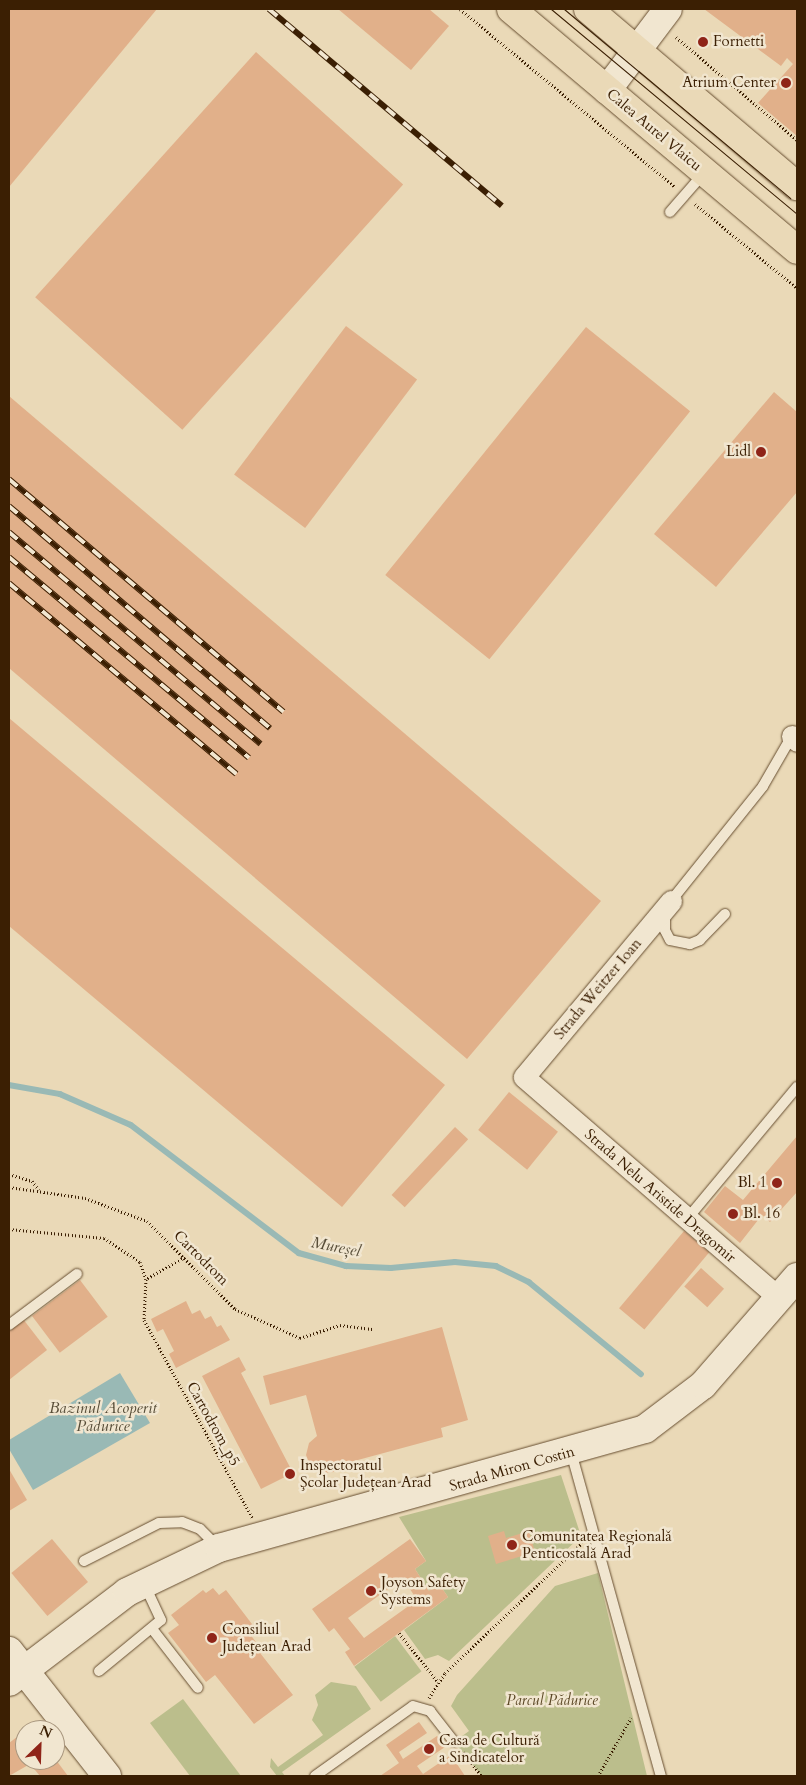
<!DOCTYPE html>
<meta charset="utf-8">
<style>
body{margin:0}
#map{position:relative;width:806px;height:1785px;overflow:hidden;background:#ead9b7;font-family:Cardo,serif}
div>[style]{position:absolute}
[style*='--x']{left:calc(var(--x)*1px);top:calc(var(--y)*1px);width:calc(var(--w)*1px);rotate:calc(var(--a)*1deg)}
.green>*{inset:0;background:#bbbe8c;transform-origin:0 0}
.water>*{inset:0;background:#99b9b5}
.stream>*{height:5.5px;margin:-2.75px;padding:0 2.75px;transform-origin:2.75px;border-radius:2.75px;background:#99b9b5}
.building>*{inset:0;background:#e1b08a;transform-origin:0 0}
.path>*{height:3px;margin-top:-1.5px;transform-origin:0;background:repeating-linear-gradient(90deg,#3b1f03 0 1px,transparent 0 3.5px)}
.roads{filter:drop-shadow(0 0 1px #674e30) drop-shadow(0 0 1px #674e30)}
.lane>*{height:10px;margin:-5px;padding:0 5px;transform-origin:5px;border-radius:5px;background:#f1e6d0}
.street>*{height:21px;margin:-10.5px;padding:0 10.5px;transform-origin:10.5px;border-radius:10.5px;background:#f1e6d0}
.secondary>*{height:28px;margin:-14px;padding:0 14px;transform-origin:14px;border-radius:14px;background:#f1e6d0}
.primary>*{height:28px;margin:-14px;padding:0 14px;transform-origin:14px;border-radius:14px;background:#ead9b7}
.tram>*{height:1px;margin:-0.5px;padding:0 0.5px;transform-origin:0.5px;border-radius:0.5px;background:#3b1f03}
.rail>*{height:5.5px;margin-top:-2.75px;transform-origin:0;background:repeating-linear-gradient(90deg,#f1e6d0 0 11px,#3b1f03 0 22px);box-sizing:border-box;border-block:1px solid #3b1f03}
.dots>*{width:14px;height:14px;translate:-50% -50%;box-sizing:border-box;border:2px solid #f1e6d0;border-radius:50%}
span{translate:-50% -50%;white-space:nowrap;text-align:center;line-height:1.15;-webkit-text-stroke:5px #f1e6d0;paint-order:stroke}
.poi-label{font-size:15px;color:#3b1f03}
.left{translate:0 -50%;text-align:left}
.right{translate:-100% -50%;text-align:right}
.street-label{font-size:15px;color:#3b1f03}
.park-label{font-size:15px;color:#5b4725;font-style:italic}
.water-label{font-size:16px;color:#574d38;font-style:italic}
.frame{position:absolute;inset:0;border:10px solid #3b1f03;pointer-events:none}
.north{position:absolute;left:15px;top:1720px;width:50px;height:50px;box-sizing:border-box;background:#f1e6d0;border:1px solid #a8967e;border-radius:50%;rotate:24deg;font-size:14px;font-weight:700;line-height:20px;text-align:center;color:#3b1f03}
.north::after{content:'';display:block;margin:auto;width:18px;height:22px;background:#8f2418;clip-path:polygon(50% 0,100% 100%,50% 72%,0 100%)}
</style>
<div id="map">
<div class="green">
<i style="clip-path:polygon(561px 1475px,581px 1536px,449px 1661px,438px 1655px,425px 1659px,404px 1630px,448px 1597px,439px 1584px,429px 1591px,415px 1569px,426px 1561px,399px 1517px)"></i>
<i style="clip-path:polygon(598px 1573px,647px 1776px,482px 1776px,454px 1742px,469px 1731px,451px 1706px,457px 1695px,555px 1586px)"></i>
<i style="left:395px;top:1636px;width:44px;height:51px;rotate:53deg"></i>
<i style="clip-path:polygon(331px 1682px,356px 1686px,371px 1709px,282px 1772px,285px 1776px,277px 1776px,270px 1767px,271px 1758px,278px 1767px,323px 1735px,312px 1720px,318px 1705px,315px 1695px)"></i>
<i style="clip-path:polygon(183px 1699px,241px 1776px,190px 1776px,150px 1723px)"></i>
</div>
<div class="water">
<i style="clip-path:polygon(120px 1373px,150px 1423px,33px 1490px,9px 1449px,9px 1440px)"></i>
</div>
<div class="stream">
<i style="--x:9;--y:1085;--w:52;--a:10"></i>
<i style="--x:60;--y:1094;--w:77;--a:23.6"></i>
<i style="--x:131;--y:1125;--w:211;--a:37.3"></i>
<i style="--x:299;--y:1253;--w:49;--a:15.5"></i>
<i style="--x:346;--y:1266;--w:45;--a:2.5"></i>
<i style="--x:391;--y:1268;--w:64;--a:-5.4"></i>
<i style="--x:455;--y:1262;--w:41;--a:5.6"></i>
<i style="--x:496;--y:1266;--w:37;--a:26"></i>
<i style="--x:529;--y:1282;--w:145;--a:39.4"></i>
</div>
<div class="building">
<i style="clip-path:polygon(9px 9px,157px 9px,9px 187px)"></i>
<i style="clip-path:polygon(338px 9px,429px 9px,449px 26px,411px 70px)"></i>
<i style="clip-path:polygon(704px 9px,797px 9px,797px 136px,758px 103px,793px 64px,787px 58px,781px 66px)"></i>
<i style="left:256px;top:52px;width:198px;height:330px;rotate:42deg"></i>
<i style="left:346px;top:326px;width:89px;height:186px;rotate:37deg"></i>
<i style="left:586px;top:327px;width:134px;height:319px;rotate:39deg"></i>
<i style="clip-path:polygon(774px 392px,797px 412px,797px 492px,716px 587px,654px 534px)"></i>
<i style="clip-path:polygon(9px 396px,601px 901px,467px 1059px,9px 668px)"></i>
<i style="clip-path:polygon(9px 718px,445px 1085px,342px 1207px,9px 926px)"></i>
<i style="left:509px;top:1092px;width:63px;height:49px;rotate:39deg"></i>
<i style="left:455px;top:1127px;width:18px;height:93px;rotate:43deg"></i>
<i style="clip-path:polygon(797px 1136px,797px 1192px,770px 1222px,762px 1215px,740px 1243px,704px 1212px,725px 1186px,743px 1200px)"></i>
<i style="left:684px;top:1231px;width:33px;height:101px;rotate:40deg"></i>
<i style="left:701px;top:1268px;width:31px;height:25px;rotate:42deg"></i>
<i style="left:80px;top:1280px;width:46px;height:60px;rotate:53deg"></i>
<i style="clip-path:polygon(186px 1301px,192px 1314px,200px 1310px,205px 1319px,211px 1316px,217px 1327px,221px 1325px,230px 1340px,176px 1368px,169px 1354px,174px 1351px,163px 1329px,157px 1332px,151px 1319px)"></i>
<i style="clip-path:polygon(23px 1319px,47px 1350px,9px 1380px,9px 1331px)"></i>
<i style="clip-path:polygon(442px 1327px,468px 1420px,441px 1428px,443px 1437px,343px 1464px,334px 1472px,321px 1473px,311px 1467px,306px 1455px,309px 1443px,317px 1436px,306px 1395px,270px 1405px,263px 1376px)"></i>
<i style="clip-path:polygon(239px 1357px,246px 1370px,241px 1373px,293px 1473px,261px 1489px,202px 1376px)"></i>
<i style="clip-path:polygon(9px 1469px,27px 1500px,9px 1511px)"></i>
<i style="clip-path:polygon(504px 1531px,506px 1538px,529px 1531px,535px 1552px,496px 1564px,488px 1536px)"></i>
<i style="left:52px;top:1539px;width:56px;height:53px;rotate:50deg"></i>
<i style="clip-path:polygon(evenodd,410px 1539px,426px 1561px,415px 1569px,429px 1591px,439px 1584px,448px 1597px,354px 1666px,345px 1652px,350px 1649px,334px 1628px,329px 1632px,312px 1609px,410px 1539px,403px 1578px,417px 1600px,364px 1638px,348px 1618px,403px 1578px)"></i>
<i style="clip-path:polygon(213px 1588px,219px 1595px,226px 1590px,255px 1628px,249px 1633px,256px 1642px,253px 1644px,293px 1695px,254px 1724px,215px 1675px,206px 1682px,168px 1633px,179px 1625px,171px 1615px,203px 1590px,206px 1593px)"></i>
<i style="clip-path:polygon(419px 1722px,427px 1733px,399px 1752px,403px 1759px,437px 1736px,445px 1747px,417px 1766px,423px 1774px,451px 1755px,465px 1776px,380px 1776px,399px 1763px,386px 1745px)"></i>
<i style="clip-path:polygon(25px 1731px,25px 1760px,56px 1760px,68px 1776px,40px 1776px,30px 1764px,9px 1776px,9px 1743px)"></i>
</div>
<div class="path">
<i style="--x:460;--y:9;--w:279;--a:39.6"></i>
<i style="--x:676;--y:37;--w:159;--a:40.4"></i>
<i style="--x:695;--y:204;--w:132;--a:39.5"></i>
<i style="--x:9;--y:1174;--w:24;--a:17"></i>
<i style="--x:32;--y:1181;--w:11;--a:52"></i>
<i style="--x:9;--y:1187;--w:77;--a:8.2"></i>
<i style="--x:85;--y:1198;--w:66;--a:20.4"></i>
<i style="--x:147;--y:1221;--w:124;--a:45"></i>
<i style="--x:235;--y:1309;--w:71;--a:24"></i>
<i style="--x:300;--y:1338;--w:42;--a:-18"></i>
<i style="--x:340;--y:1325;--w:34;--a:7"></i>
<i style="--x:9;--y:1229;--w:95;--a:5.4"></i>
<i style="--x:104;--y:1238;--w:43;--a:33.7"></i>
<i style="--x:140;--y:1262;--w:18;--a:71"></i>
<i style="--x:185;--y:1257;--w:45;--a:150.6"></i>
<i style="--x:146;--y:1279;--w:41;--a:92.8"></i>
<i style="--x:144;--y:1320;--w:225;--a:61.3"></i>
<i style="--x:399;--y:1633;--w:63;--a:51.5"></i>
<i style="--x:429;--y:1698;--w:30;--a:-57"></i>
<i style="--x:445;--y:1673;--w:189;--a:-43.5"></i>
<i style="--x:463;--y:1752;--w:31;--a:52"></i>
<i style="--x:598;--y:1776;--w:67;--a:-60.4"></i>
</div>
<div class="roads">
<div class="lane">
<i style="--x:670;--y:212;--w:52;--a:-48.9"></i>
<i style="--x:725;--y:914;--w:36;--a:134"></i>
<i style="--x:700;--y:940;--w:11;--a:158"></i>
<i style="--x:690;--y:944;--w:20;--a:-169"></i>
<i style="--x:670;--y:940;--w:11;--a:-117"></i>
<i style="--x:665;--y:930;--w:17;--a:-90"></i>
<i style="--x:665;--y:913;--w:13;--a:-63"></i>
<i style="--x:671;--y:901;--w:147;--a:-51.3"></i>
<i style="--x:763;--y:786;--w:60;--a:-60"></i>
<i style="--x:687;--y:1219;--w:172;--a:-50.2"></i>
<i style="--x:9;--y:1325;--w:85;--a:-36.9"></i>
<i style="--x:571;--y:1452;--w:336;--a:74.5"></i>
<i style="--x:84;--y:1561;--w:84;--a:-26.9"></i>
<i style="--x:159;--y:1523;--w:23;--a:-2"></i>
<i style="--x:182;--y:1522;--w:19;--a:21"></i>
<i style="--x:200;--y:1529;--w:25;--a:45"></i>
<i style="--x:153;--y:1630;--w:73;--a:52.2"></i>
<i style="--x:99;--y:1671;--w:80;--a:-39.4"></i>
<i style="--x:161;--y:1620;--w:40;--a:-115"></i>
<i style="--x:315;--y:1776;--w:120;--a:-35.5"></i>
<i style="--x:413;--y:1706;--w:18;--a:16"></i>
<i style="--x:430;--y:1711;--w:39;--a:52"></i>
</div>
<div class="street">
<i style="--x:792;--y:736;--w:7;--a:45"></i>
<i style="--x:671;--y:901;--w:229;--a:129.9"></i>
<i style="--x:524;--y:1077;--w:337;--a:40.9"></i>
</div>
<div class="secondary">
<i style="--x:607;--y:90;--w:101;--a:-53"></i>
<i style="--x:9;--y:1651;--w:159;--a:51.9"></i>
<i style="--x:9;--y:1682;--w:148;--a:-37.3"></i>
<i style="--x:127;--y:1592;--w:102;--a:-25.6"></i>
<i style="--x:219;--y:1548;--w:442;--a:-15.6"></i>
<i style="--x:645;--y:1429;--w:73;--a:-37.2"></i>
<i style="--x:703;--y:1385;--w:143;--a:-49"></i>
</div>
<div class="primary">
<i style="--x:511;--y:9;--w:374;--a:40.1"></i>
<i style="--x:588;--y:9;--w:274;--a:40.3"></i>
</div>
</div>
<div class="tram">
<i style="--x:551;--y:9;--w:320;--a:39.8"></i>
<i style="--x:564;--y:9;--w:295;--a:39.9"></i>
</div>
<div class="rail">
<i style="--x:269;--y:9;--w:305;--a:40.2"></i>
<i style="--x:9;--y:479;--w:360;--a:40.3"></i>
<i style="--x:9;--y:506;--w:343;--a:40.4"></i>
<i style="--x:9;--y:532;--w:329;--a:40.1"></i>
<i style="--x:9;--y:557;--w:313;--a:39.9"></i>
<i style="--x:9;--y:583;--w:297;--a:40"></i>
</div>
<div class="dots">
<i style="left:703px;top:42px;background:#8f2418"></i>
<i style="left:786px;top:83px;background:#8f2418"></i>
<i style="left:761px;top:452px;background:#8f2418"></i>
<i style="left:777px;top:1183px;background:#8f2418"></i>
<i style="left:733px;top:1214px;background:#8f2418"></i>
<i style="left:290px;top:1474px;background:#8f2418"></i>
<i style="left:512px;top:1545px;background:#8f2418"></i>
<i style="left:371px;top:1591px;background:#8f2418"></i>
<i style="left:212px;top:1638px;background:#8f2418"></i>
<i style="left:429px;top:1749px;background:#8f2418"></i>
</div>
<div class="poi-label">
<span class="left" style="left:713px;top:42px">Fornetti</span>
<span class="right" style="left:776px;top:83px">Atrium Center</span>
<span class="right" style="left:751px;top:452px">Lidl</span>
<span class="right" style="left:767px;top:1183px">Bl. 1</span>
<span class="left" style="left:743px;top:1214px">Bl. 16</span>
<span class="left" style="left:300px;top:1474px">Inspectoratul<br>Şcolar Judeţean Arad</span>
<span class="left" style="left:522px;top:1545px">Comunitatea Regională<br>Penticostală Arad</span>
<span class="left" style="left:381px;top:1591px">Joyson Safety<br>Systems</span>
<span class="left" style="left:222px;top:1638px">Consiliul<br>Județean Arad</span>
<span class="left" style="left:439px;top:1749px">Casa de Cultură<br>a Sindicatelor</span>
</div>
<div class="street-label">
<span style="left:654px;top:130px;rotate:40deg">Calea Aurel Vlaicu</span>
<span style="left:598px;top:989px;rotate:-50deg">Strada Weitzer Ioan</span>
<span style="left:660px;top:1196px;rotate:41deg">Strada Nelu Aristide Dragomir</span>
<span style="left:201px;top:1258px;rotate:45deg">Cartodrom</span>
<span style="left:213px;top:1424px;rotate:61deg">Cartodrom_p5</span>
<span style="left:512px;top:1469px;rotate:-16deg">Strada Miron Costin</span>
</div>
<div class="park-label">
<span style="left:552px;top:1701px">Parcul Pădurice</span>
</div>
<div class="water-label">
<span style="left:336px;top:1247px;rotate:11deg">Mureșel</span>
<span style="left:103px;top:1417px">Bazinul Acoperit<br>Pădurice</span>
</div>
<div class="frame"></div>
<div class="north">N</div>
</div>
